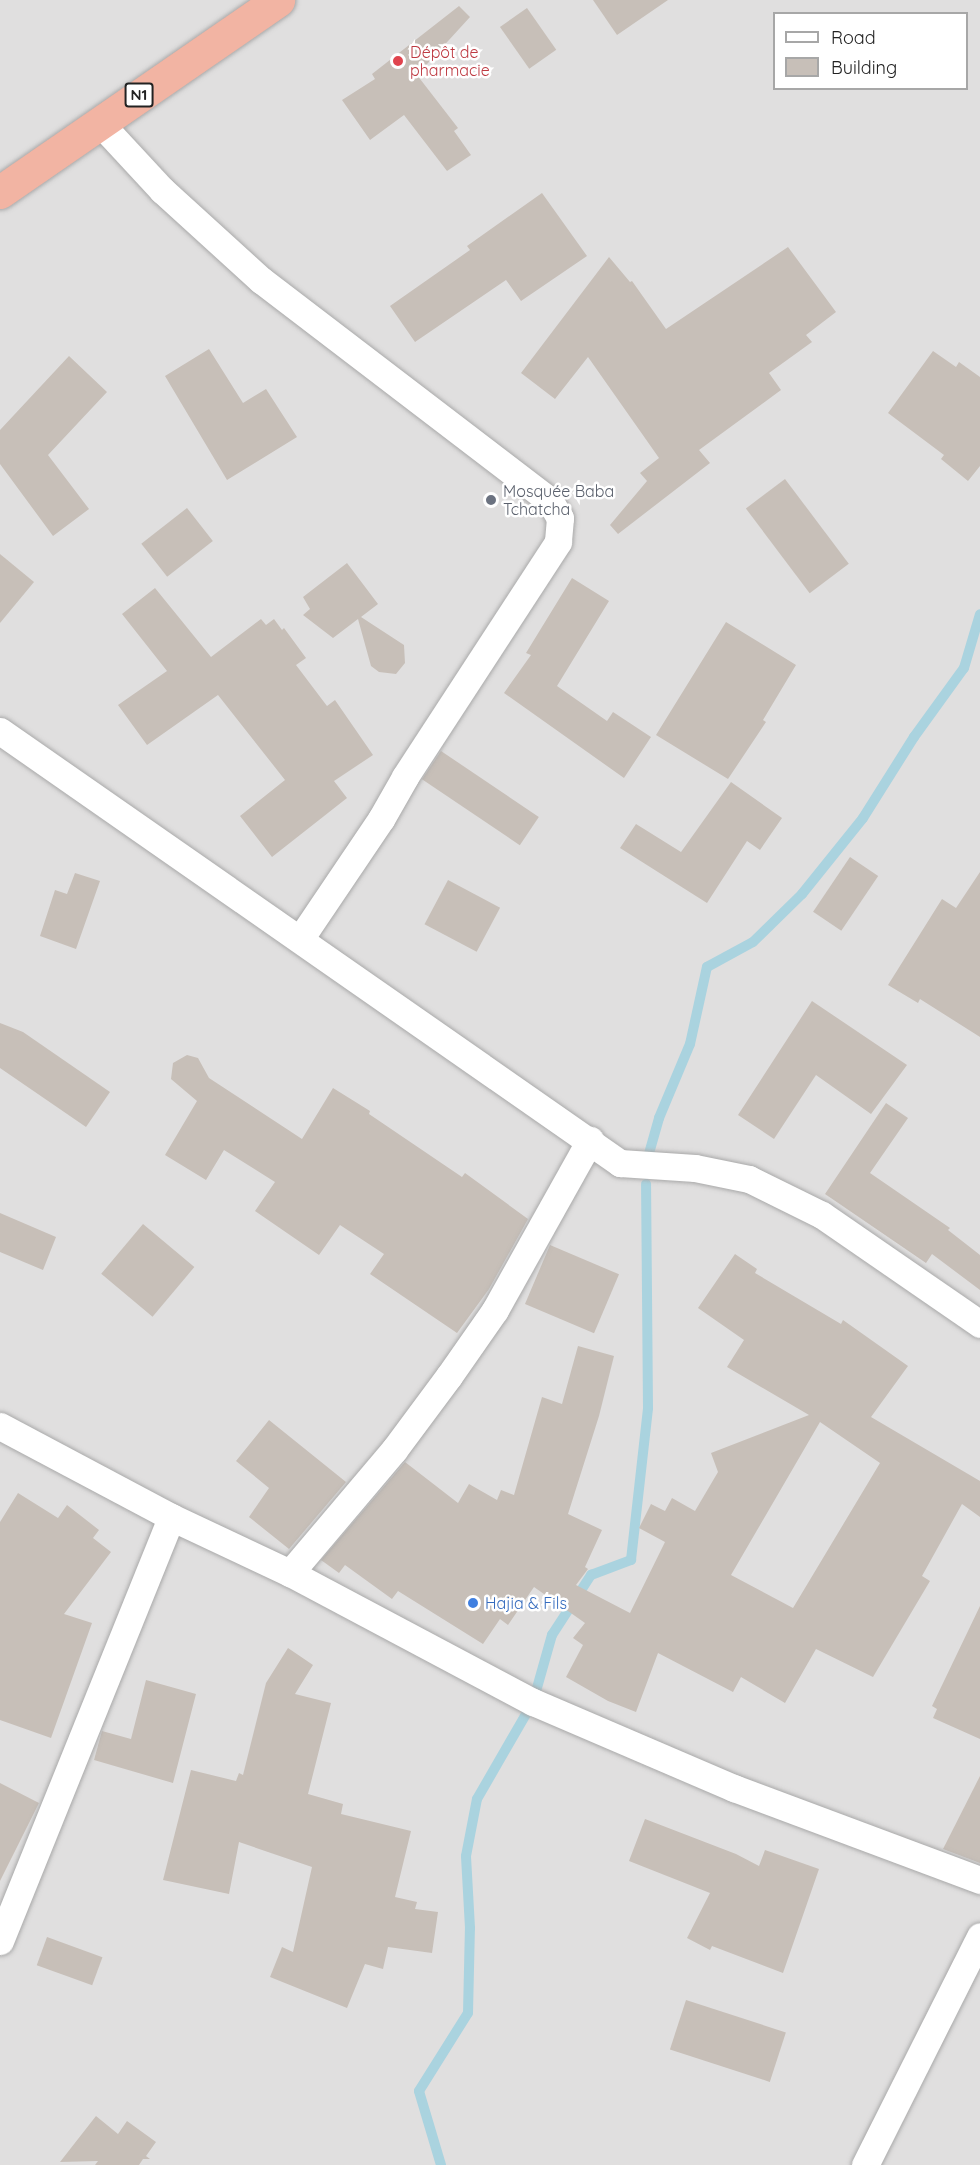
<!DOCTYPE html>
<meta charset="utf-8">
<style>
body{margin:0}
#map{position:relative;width:980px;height:2165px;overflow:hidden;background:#f2efe9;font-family:Quicksand,sans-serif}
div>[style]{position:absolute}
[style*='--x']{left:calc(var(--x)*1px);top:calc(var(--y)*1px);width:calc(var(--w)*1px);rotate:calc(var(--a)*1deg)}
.residential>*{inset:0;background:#e0dfdf}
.stream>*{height:10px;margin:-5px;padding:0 5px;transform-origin:5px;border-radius:5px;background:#aad3df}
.building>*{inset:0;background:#c7bfb8;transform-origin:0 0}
.roads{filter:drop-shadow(0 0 2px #a9a9a9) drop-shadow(0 0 2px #a9a9a9)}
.minor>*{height:27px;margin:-13.5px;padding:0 13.5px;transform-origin:13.5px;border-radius:13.5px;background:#fff}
.trunk>*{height:33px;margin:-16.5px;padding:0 16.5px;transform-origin:16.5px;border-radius:16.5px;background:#f2b4a3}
.dots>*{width:16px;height:16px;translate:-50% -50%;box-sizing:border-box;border:3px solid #fff;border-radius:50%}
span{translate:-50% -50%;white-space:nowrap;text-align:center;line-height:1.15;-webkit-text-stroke:5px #fff;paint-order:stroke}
.shield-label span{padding:2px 4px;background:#fff;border:2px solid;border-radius:4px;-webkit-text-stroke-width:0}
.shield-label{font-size:15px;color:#222;font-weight:700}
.health-label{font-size:16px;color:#be3a42}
.left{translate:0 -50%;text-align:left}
.worship-label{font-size:16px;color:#5b616d}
.shop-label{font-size:16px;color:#366cbe}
.legend{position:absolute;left:773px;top:12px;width:195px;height:78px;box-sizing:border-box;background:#fff;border:2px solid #a7a7a7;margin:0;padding:8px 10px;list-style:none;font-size:18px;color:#222}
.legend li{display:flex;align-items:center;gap:12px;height:30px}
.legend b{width:30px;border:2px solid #a7a7a7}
</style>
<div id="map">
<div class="residential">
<i style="clip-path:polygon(evenodd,0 0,980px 0,980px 2165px,0 2165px,0 0,774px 14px,966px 14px,966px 88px,774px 88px,774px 14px)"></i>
</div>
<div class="stream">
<i style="--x:648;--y:1157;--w:41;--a:-74.2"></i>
<i style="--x:659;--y:1118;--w:80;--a:-67.3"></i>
<i style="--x:690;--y:1044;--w:79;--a:-77.6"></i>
<i style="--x:707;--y:967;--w:52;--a:-28.5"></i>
<i style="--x:753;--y:942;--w:69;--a:-44.4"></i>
<i style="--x:802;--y:894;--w:97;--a:-51.2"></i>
<i style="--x:863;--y:818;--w:96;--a:-57.8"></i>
<i style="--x:914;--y:737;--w:85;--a:-54.1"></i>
<i style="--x:964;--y:668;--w:56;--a:-73.5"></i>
<i style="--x:441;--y:2165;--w:77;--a:-106.6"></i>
<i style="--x:419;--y:2091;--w:92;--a:-57.9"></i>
<i style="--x:468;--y:2013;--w:85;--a:-88.7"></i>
<i style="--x:470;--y:1928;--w:72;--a:-93.2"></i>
<i style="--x:466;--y:1856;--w:58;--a:-79.1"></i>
<i style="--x:477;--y:1799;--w:112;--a:-60"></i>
<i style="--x:533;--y:1702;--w:70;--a:-74.2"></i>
<i style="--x:552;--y:1635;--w:72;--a:-57"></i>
<i style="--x:591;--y:1575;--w:43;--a:-20.6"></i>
<i style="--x:631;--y:1560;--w:153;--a:-83.6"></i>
<i style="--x:648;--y:1408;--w:224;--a:-90.5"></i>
</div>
<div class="building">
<i style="clip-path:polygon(593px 0,668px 0,617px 35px)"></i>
<i style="clip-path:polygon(459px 6px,470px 17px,417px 75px,458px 128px,454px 131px,471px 155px,447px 171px,404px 115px,370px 140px,342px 100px,375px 79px,372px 74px)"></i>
<i style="left:527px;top:8px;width:51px;height:33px;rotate:55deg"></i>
<i style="clip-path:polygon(542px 193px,587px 256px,521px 301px,506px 280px,415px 342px,390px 306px,470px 250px,467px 246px)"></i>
<i style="clip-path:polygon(788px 247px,836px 312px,806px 335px,812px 342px,769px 373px,781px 390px,699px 450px,710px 463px,618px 534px,610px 525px,647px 481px,640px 473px,659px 458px,588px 357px,555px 399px,521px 373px,609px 257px,630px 282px,632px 281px,666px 329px)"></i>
<i style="clip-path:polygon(209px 349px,243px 403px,266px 389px,297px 437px,227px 480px,165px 376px)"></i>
<i style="clip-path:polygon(933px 351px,956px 367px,959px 362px,980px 377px,980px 466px,968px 481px,941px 459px,944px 455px,888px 413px)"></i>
<i style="clip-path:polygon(69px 356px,107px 392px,48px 455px,89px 509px,53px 536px,0 464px,0 430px)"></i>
<i style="left:785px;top:479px;width:106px;height:49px;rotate:53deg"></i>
<i style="left:187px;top:508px;width:42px;height:58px;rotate:52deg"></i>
<i style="clip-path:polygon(0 554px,34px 582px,0 623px)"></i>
<i style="clip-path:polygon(347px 563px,378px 604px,361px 617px,404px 645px,405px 663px,396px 674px,379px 672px,371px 666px,358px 619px,333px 638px,303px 615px,310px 609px,303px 597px)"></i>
<i style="clip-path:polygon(572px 578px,609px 601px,557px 686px,607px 721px,613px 712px,651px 737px,624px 778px,504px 693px,531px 655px,526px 653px)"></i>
<i style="clip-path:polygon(155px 588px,211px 657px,261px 619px,266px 625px,274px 619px,282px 630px,284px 628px,306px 658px,296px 665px,327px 706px,335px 700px,373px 755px,334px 781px,347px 798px,272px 857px,240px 816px,285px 780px,218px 695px,147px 745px,118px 705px,167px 671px,122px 614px)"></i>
<i style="clip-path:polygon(726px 622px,796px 665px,763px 720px,766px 722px,728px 779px,656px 735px)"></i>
<i style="left:441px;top:751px;width:118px;height:34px;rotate:34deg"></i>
<i style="clip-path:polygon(731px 782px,782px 818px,760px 850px,747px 841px,707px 903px,620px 848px,636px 824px,681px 852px)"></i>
<i style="left:850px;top:857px;width:34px;height:66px;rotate:34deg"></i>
<i style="clip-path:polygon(980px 872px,980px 1037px,920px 999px,918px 1003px,888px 985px,942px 899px,956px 908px)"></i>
<i style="clip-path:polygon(75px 873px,100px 881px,76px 949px,40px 936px,55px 890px,67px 894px)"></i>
<i style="left:448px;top:880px;width:59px;height:50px;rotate:28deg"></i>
<i style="clip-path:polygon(812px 1001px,907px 1065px,871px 1114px,816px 1075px,774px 1139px,738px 1115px)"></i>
<i style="clip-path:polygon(0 1023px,23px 1032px,110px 1092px,86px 1127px,0 1068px)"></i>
<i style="clip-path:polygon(187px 1055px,198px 1058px,209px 1078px,302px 1139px,333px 1088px,370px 1111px,369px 1114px,462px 1177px,465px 1173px,528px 1219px,489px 1289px,457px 1333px,370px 1274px,384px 1254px,340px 1225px,319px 1255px,255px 1211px,275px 1182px,224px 1150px,206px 1180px,165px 1155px,197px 1101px,171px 1079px,173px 1063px)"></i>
<i style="clip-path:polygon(886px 1103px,908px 1118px,870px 1173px,950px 1228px,948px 1230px,980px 1255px,980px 1290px,932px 1254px,926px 1263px,825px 1194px)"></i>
<i style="clip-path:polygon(0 1213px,56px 1237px,43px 1270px,0 1252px)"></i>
<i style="left:143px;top:1224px;width:67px;height:65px;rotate:40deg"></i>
<i style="left:550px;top:1245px;width:75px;height:64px;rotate:23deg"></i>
<i style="clip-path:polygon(evenodd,735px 1254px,757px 1269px,755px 1273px,841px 1324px,843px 1320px,908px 1366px,871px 1417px,980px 1481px,980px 1517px,962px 1504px,922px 1576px,930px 1581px,873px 1677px,816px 1649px,785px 1703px,741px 1677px,733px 1692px,658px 1653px,636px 1712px,608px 1701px,566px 1677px,583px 1645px,573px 1638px,585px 1623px,534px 1587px,508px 1625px,500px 1619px,483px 1644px,398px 1591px,392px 1599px,345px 1565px,339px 1573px,321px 1560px,405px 1462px,458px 1503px,469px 1484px,497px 1500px,501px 1490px,514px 1495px,542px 1397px,562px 1404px,578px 1346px,614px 1356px,599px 1416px,568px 1514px,602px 1530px,585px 1567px,588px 1569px,576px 1585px,630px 1613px,665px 1542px,639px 1528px,651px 1504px,665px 1511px,672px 1498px,695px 1511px,718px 1472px,711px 1453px,809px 1415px,727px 1367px,744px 1340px,698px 1308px,735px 1254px,820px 1422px,880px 1463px,793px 1608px,731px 1575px,820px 1422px)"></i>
<i style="clip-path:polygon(269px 1420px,346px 1482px,289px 1549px,249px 1517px,269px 1488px,236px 1461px)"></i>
<i style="clip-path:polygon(18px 1493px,58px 1518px,67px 1505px,99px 1530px,93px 1538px,111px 1552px,64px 1614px,92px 1623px,51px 1738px,0 1720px,0 1522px)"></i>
<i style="clip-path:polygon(980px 1606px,980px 1739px,933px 1718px,937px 1709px,932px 1706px)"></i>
<i style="clip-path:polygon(288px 1648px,313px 1665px,295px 1694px,331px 1703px,308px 1794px,343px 1804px,341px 1814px,411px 1831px,395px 1897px,417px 1902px,415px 1909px,438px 1912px,432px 1953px,388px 1947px,383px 1969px,365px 1964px,347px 2008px,270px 1977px,282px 1947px,293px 1952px,312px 1867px,239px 1842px,229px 1894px,163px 1880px,191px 1770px,236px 1781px,239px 1773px,243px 1775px,266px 1683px)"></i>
<i style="clip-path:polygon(146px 1680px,196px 1694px,173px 1783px,94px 1760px,102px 1731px,131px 1739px)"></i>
<i style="clip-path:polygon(980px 1776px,980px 1863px,943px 1849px)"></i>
<i style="clip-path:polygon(0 1783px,39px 1803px,0 1881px)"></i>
<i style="clip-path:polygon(645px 1819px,736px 1854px,759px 1866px,765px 1850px,819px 1869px,783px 1973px,712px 1946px,710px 1950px,687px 1938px,710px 1893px,629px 1861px)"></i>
<i style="left:47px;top:1937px;width:59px;height:30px;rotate:20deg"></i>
<i style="left:686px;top:2000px;width:105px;height:52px;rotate:18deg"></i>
<i style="clip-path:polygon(96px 2116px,118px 2134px,127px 2121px,156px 2142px,146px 2156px,150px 2159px,143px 2159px,139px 2165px,95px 2165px,98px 2161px,60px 2162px)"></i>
</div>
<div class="roads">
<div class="minor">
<i style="--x:99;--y:122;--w:93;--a:47.2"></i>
<i style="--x:162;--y:190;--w:134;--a:42.3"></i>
<i style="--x:261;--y:280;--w:364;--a:37.4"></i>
<i style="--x:550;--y:501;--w:20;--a:60"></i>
<i style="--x:560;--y:518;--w:24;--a:95"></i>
<i style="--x:558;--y:542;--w:280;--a:123.1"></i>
<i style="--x:405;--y:777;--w:48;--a:119.7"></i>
<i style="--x:381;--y:819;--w:145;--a:124"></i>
<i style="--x:0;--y:731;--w:756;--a:34.87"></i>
<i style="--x:620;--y:1163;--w:75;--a:3.8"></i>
<i style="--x:695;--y:1168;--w:55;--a:11.5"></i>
<i style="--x:749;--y:1179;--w:81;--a:26.3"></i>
<i style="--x:822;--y:1215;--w:192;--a:34.6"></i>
<i style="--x:0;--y:1426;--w:194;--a:28"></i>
<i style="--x:171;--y:1517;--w:132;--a:25.2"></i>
<i style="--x:290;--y:1573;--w:275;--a:28"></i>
<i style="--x:533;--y:1702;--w:219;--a:23.2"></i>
<i style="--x:734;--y:1788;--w:263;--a:20.5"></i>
<i style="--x:290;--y:1573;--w:161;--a:-49.8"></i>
<i style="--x:394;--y:1450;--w:92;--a:-53.4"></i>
<i style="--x:449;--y:1376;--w:80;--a:-55.1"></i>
<i style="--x:495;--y:1310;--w:195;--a:-60.8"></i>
<i style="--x:0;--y:1941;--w:457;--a:-68"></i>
<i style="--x:865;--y:2165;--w:256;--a:-63.3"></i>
</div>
<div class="trunk">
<i style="--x:0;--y:192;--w:338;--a:-34.6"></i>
</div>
</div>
<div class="dots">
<i style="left:398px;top:61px;background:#e0444e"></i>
<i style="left:491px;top:500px;background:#6b7280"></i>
<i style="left:473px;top:1603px;background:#3f7fe0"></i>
</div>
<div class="shield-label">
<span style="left:139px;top:95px">N1</span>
</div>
<div class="health-label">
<span class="left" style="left:410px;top:61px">Dépôt de<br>pharmacie</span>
</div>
<div class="worship-label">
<span class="left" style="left:503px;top:500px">Mosquée Baba<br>Tchatcha</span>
</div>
<div class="shop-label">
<span class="left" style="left:485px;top:1603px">Hajia &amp; Fils</span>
</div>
<ul class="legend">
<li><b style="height:8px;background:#fff"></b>Road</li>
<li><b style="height:16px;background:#c7bfb8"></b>Building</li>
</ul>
</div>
